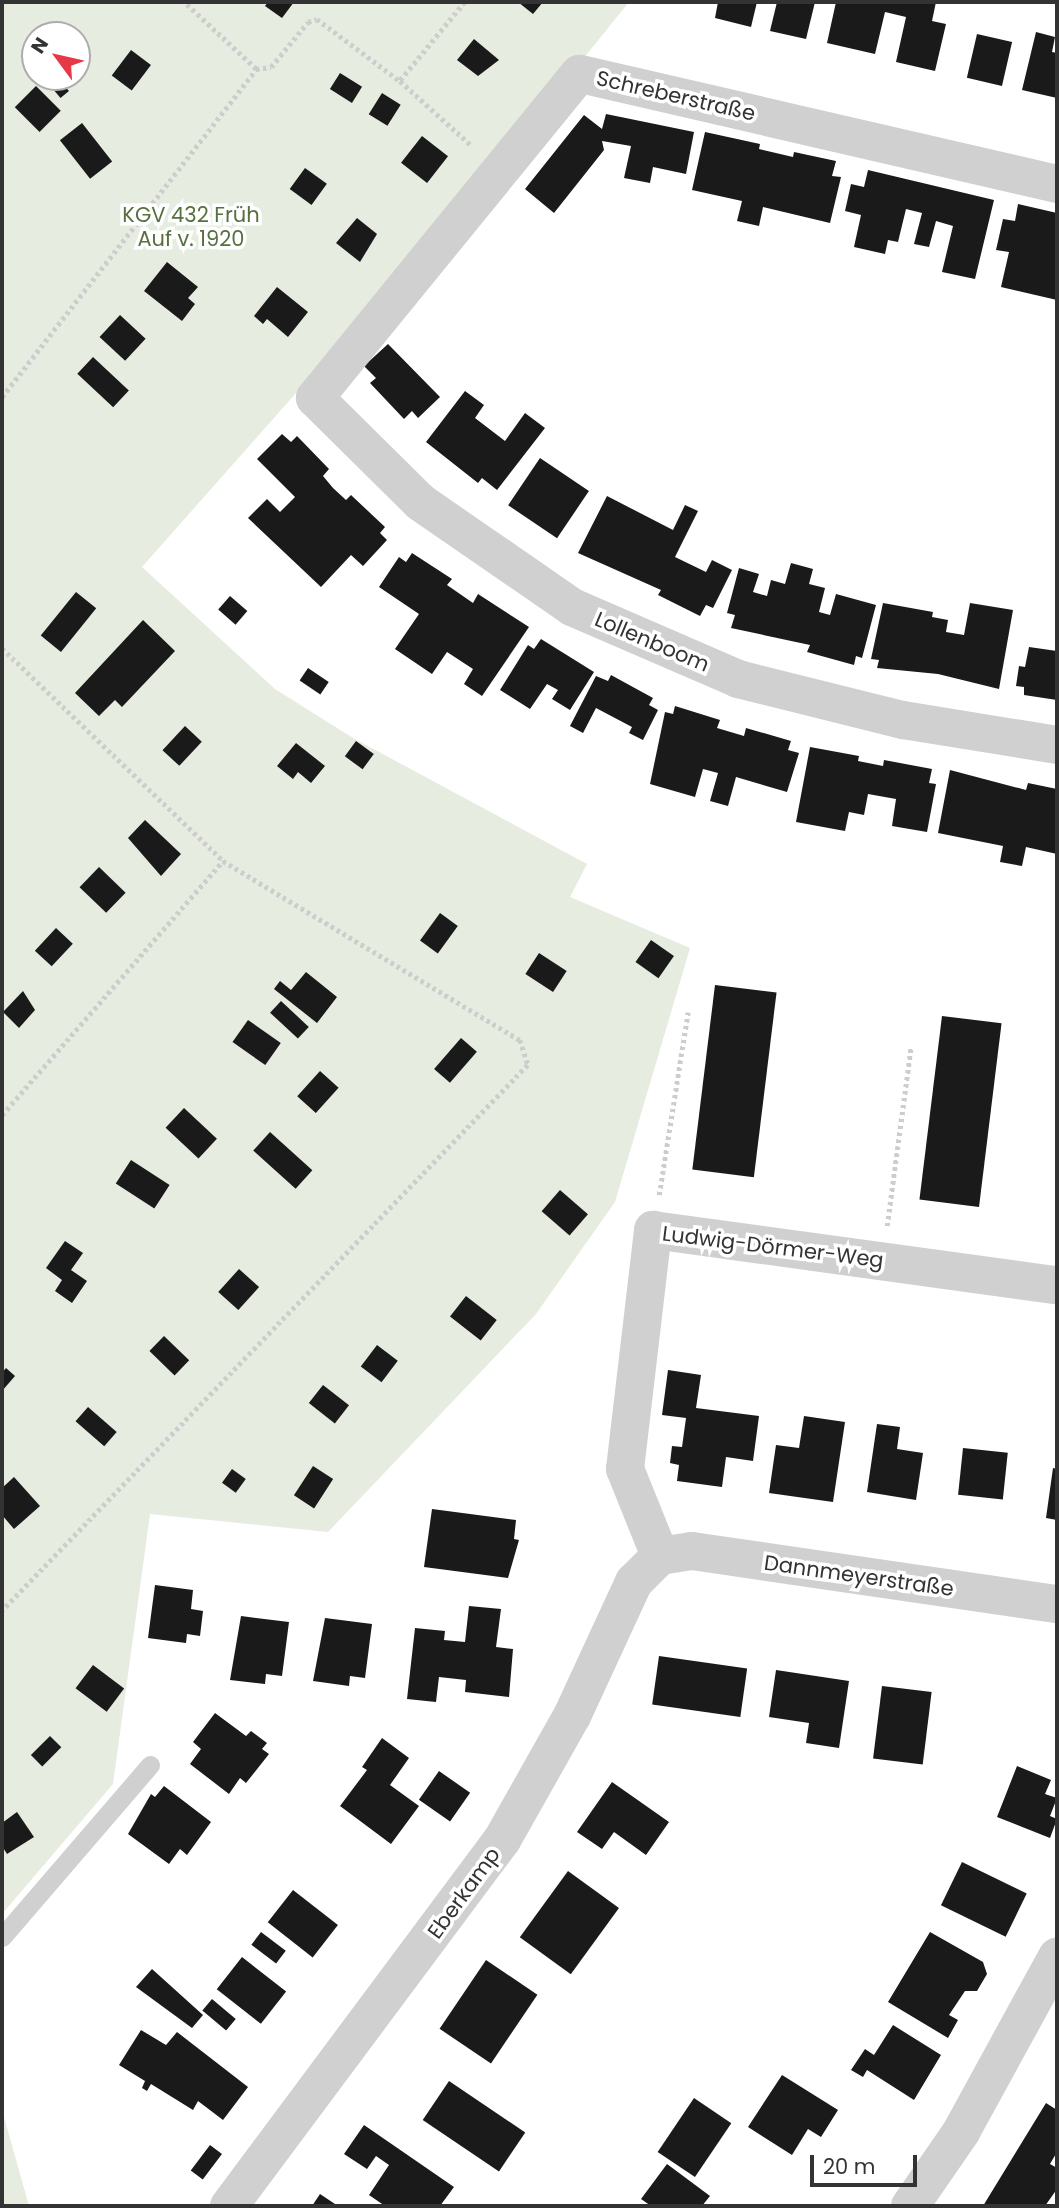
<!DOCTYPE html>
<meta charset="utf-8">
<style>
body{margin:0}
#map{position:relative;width:1059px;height:2208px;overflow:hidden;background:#fff;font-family:Poppins,sans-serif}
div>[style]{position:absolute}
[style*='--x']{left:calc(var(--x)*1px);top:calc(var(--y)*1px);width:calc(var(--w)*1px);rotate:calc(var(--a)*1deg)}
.green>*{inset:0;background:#e6ecdf}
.building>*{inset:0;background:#1a1a1a;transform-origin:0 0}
.path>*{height:4.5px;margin-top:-2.25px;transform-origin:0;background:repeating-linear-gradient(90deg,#cdcdcd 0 3.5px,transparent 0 7px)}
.service>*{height:19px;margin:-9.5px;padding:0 9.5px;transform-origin:9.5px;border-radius:9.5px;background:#d0d0d0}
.minor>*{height:38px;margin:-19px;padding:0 19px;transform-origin:19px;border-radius:19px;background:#d0d0d0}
span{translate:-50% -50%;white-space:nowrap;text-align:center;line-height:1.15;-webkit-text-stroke:7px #fff;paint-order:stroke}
.street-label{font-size:21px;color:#333}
.park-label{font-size:21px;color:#56703f}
.frame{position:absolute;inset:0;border:4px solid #333;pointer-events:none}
.north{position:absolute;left:21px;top:21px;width:70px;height:70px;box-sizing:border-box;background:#fff;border:2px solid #adadad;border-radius:50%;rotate:303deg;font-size:19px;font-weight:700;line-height:28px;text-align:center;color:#333}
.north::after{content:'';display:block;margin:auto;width:24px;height:32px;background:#e63946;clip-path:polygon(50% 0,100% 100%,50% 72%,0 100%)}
.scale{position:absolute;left:810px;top:2155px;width:107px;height:32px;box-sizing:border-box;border:4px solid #333;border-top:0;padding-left:9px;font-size:21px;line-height:24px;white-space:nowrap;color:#333;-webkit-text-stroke:5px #fff;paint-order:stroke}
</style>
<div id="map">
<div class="green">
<i style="clip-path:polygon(evenodd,2px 2px,629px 2px,496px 167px,142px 567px,275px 689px,353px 738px,587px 864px,570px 897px,690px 948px,615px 1202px,536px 1314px,328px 1532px,150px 1514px,113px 1784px,2px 1914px,2px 2px,35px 35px,77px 35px,77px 77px,35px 77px,35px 35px)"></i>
<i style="clip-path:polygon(2px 2110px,29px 2206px,2px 2206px)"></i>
</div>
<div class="building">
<i style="clip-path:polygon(268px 2px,294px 2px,282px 18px,265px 6px)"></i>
<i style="clip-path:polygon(518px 2px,543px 2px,533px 14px)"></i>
<i style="clip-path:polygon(718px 2px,757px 2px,751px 27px,715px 18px)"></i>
<i style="clip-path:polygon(777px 2px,815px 2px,806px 39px,770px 31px)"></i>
<i style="clip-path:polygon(836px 2px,936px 2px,932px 21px,946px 24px,935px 71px,896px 62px,906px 17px,885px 12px,875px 54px,827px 43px)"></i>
<i style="clip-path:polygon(1036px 32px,1055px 37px,1052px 52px,1057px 53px,1057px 98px,1022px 90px)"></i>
<i style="left:977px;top:34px;width:36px;height:45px;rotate:13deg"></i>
<i style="clip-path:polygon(474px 39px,499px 60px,478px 76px,457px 60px)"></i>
<i style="left:131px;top:50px;width:25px;height:32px;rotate:37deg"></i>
<i style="left:340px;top:73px;width:26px;height:19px;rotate:32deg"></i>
<i style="left:58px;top:78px;width:17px;height:11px;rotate:50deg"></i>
<i style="left:36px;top:86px;width:35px;height:30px;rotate:45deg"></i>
<i style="left:382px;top:93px;width:22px;height:25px;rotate:32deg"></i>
<i style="clip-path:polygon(606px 114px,694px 132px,686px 174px,653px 167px,650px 183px,624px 178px,631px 146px,602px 141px,604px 150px,554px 213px,525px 189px,584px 115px,602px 129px)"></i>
<i style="left:82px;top:123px;width:49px;height:28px;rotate:52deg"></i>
<i style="clip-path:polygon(705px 132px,760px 144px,759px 149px,793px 157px,794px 152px,836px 161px,832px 176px,841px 177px,830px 223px,763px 207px,759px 226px,737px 221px,742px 201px,692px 190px)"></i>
<i style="left:422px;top:136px;width:33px;height:34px;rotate:38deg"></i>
<i style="left:305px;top:168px;width:27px;height:26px;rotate:36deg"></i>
<i style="clip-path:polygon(868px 170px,994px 200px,975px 279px,942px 272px,953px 226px,936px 221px,929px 247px,914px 244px,922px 213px,906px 209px,898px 242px,888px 240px,885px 254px,854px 247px,861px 215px,845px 211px,851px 184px,864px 187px)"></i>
<i style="clip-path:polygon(1018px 204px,1057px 213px,1057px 300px,1001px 287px,1009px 252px,996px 250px,1003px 219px,1015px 221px)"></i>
<i style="clip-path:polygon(357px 218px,377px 234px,360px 262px,336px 243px)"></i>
<i style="clip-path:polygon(167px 262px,198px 287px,188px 298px,195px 304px,182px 321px,144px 291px)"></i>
<i style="clip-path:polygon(277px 287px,308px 312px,288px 337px,267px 319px,263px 324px,254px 316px)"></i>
<i style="left:120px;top:315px;width:35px;height:30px;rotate:43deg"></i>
<i style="clip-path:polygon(388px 344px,440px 397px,418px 418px,412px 411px,404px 419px,370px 383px,376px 378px,364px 366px)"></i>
<i style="left:93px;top:357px;width:49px;height:23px;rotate:43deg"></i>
<i style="clip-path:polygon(465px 391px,484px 405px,475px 418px,505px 441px,525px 413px,545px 428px,497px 490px,482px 478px,478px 483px,426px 442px)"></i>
<i style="clip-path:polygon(282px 434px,291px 442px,297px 436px,329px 469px,323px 476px,333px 488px,346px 500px,351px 495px,385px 527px,380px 533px,387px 540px,363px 566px,351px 555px,321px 587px,248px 518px,267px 499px,280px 512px,295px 497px,257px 459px)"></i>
<i style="left:540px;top:458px;width:59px;height:57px;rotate:34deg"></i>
<i style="clip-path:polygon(607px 496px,673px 530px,685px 505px,698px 511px,675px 557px,706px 572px,712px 560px,732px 570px,713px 608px,706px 605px,700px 616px,658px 595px,661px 590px,578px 553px)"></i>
<i style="clip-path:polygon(412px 553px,452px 579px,447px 585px,473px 603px,478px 594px,529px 627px,482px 696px,464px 684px,473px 669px,447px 652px,432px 674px,395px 649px,419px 614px,379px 587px,399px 557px,406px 562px)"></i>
<i style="clip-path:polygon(791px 563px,813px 569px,809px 584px,825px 588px,819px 612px,830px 615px,836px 594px,876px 605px,862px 658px,856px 656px,854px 665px,807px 652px,810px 645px,731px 628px,735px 615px,727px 613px,739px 568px,759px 574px,753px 592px,767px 596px,771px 580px,785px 584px)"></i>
<i style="left:76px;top:592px;width:26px;height:56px;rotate:39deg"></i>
<i style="left:230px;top:596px;width:23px;height:18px;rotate:41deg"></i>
<i style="clip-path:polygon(883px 603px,933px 612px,932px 617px,948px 620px,946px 632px,964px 635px,970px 603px,1013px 610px,999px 689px,938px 674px,877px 668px,879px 660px,871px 659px)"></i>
<i style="clip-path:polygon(143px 620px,175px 651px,122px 707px,115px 700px,99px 716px,75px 693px)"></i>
<i style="clip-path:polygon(541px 639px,594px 672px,570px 710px,552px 699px,558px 690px,547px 684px,530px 709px,500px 690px,528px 645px,534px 649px)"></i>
<i style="clip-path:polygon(1029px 647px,1057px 651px,1057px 700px,1024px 695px,1024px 687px,1016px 686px,1019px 666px,1025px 667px)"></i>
<i style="left:308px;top:668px;width:25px;height:15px;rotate:34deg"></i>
<i style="clip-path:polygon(611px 675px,653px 698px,649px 705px,658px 710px,643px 740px,629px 733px,632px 727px,596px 708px,583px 733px,570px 726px,596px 676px,608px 681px)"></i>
<i style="clip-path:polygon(675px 706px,720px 720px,717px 728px,744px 736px,746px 728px,791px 741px,788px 750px,799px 753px,787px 792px,736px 777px,728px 806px,710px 801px,718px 773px,703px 769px,695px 797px,650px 784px,665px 712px,673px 714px)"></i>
<i style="left:185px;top:726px;width:23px;height:33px;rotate:43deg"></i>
<i style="left:356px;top:741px;width:22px;height:19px;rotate:36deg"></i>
<i style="clip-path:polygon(296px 743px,325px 766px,311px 783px,298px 772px,293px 779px,277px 766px)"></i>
<i style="clip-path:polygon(810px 747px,859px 756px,858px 761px,883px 766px,884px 760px,932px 769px,929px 783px,936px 784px,927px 832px,892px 826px,896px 799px,868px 794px,864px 815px,849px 812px,845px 831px,796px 822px)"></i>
<i style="clip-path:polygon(950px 770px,1026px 790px,1028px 783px,1057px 789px,1057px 854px,1026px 847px,1022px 866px,1000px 862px,1003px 846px,938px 833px)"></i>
<i style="clip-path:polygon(145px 820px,181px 854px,161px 876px,128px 838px)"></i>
<i style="left:99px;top:867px;width:37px;height:28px;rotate:44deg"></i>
<i style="left:440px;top:913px;width:22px;height:34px;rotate:36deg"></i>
<i style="left:56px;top:928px;width:23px;height:31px;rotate:43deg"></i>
<i style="left:651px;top:940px;width:28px;height:27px;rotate:35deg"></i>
<i style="left:539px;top:953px;width:33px;height:25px;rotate:33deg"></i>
<i style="clip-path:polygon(306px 972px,337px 997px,317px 1023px,274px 989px,280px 981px,291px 990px)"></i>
<i style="left:715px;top:985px;width:62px;height:186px;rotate:7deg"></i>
<i style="clip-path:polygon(23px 991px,35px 1010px,19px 1028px,3px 1012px)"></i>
<i style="left:281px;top:1001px;width:38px;height:16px;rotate:43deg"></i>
<i style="left:942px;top:1016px;width:60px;height:185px;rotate:7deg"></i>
<i style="left:248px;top:1020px;width:40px;height:27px;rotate:35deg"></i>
<i style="left:461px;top:1038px;width:21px;height:41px;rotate:41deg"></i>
<i style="left:320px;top:1071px;width:25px;height:34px;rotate:42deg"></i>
<i style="left:184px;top:1108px;width:45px;height:27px;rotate:43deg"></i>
<i style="left:270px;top:1132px;width:57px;height:25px;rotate:42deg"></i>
<i style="left:131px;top:1160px;width:46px;height:28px;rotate:33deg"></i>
<i style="left:560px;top:1190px;width:37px;height:28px;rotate:41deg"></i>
<i style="clip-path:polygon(65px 1241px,83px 1253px,71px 1270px,87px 1281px,72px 1303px,55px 1291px,62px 1280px,46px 1268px)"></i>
<i style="left:239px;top:1269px;width:27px;height:31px;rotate:42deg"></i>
<i style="left:466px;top:1296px;width:39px;height:26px;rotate:38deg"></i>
<i style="left:164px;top:1336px;width:35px;height:21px;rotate:44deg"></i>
<i style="left:377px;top:1345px;width:26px;height:27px;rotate:37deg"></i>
<i style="clip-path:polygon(6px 1368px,15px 1376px,2px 1391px,2px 1373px)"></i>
<i style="clip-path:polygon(668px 1370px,701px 1375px,696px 1408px,759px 1416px,753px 1461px,726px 1457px,722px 1487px,677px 1481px,679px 1465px,670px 1463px,672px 1446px,682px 1447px,686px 1418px,662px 1415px)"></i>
<i style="left:323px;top:1385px;width:33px;height:23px;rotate:38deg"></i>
<i style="left:88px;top:1407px;width:38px;height:19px;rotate:41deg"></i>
<i style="clip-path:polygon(804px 1416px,845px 1422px,833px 1502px,769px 1493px,776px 1445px,799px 1448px)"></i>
<i style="clip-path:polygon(877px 1424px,900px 1427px,897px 1449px,923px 1453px,916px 1500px,867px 1492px)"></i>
<i style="left:963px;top:1448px;width:45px;height:47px;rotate:6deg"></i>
<i style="left:313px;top:1466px;width:24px;height:35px;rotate:33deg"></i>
<i style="clip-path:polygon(1053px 1468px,1057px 1469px,1057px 1520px,1046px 1518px)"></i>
<i style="left:232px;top:1469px;width:17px;height:17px;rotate:36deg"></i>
<i style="clip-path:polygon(14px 1477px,40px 1506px,14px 1529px,2px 1515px,2px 1488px)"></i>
<i style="clip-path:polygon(432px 1509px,516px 1520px,514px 1539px,519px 1540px,508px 1578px,424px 1567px)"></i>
<i style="clip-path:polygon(155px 1585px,193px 1590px,191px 1609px,203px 1611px,200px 1636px,187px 1634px,186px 1643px,148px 1638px)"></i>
<i style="clip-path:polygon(469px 1606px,501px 1609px,496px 1647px,513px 1649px,509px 1697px,465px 1692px,466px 1680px,439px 1677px,436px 1702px,407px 1699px,415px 1628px,445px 1631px,444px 1640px,465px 1642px)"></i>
<i style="clip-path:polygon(241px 1616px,289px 1622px,282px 1676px,266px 1674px,265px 1684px,230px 1680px)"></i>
<i style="clip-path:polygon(325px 1618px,372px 1624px,365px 1678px,350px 1676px,349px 1686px,313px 1681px)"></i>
<i style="left:659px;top:1656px;width:89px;height:49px;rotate:8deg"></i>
<i style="left:93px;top:1665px;width:39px;height:29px;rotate:37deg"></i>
<i style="clip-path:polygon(776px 1670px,849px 1681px,839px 1748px,806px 1743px,809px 1723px,769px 1717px)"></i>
<i style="left:882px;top:1686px;width:50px;height:73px;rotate:7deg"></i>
<i style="clip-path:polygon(215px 1713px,246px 1736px,251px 1731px,267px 1743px,262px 1749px,269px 1754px,246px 1783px,240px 1778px,229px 1794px,190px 1764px,201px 1749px,193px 1742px)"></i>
<i style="left:50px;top:1736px;width:16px;height:27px;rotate:45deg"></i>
<i style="clip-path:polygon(382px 1738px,409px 1758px,390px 1785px,419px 1806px,391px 1844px,340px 1806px,367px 1770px,362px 1767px)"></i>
<i style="clip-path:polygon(1017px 1766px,1051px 1780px,1045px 1794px,1057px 1798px,1050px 1816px,1057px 1819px,1050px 1838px,997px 1817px)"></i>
<i style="left:439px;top:1771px;width:38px;height:35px;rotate:35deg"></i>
<i style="clip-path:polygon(612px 1782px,669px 1822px,646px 1855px,614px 1832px,602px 1849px,577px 1832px)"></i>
<i style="clip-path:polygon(164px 1786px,211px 1822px,187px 1855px,180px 1849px,169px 1864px,128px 1834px,151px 1794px,155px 1797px)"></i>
<i style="clip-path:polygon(17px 1812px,34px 1837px,7px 1854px,2px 1846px,2px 1823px)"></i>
<i style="left:962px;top:1862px;width:72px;height:48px;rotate:26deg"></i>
<i style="left:568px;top:1871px;width:63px;height:82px;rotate:36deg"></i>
<i style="left:293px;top:1890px;width:57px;height:41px;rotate:38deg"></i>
<i style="left:261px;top:1932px;width:31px;height:16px;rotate:37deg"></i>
<i style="clip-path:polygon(930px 1932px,983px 1962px,987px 1974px,977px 1991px,965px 1991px,949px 2015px,958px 2020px,948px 2038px,888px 2002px)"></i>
<i style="left:242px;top:1957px;width:56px;height:41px;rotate:38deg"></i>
<i style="left:486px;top:1960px;width:62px;height:83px;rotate:34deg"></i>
<i style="clip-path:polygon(152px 1969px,203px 2015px,192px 2028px,136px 1987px)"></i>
<i style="left:212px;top:1999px;width:31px;height:15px;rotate:40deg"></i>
<i style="clip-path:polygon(893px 2025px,941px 2055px,914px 2100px,867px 2070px,863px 2077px,851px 2070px,865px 2049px,874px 2055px)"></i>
<i style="clip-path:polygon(141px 2030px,166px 2045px,177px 2032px,248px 2087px,223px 2120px,198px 2101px,193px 2110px,151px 2084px,147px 2091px,142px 2088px,145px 2081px,119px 2065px)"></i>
<i style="clip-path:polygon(782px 2075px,838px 2110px,821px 2137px,808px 2129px,792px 2155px,748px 2127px)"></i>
<i style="left:449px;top:2081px;width:92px;height:47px;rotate:34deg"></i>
<i style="left:694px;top:2098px;width:45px;height:65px;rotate:34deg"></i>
<i style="clip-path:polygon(1046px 2103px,1057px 2110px,1057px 2152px,1050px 2164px,1057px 2168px,1057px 2189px,1045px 2206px,983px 2206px)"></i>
<i style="clip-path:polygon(364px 2125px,454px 2187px,440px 2206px,385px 2206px,369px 2195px,389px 2165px,376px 2156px,367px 2169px,344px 2154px)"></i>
<i style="left:210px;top:2145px;width:15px;height:32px;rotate:37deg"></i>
<i style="clip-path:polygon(667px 2164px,710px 2196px,702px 2206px,651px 2206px,641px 2199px)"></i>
<i style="clip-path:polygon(320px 2194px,338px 2206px,312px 2206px)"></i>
</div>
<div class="path">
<i style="--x:465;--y:2;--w:102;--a:129.4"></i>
<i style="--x:400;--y:81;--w:97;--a:42.1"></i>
<i style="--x:256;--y:69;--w:15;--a:-8"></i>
<i style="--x:271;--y:67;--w:58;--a:-50.6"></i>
<i style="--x:308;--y:22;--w:9;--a:-18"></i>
<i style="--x:317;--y:19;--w:104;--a:36.8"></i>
<i style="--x:2;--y:397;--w:415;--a:-52.2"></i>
<i style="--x:256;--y:69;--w:98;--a:-137.1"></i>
<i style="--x:2;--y:648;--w:307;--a:43.9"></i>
<i style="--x:223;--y:861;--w:347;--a:31.1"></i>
<i style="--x:520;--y:1040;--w:26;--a:72"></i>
<i style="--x:528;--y:1065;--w:758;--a:133.93"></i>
<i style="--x:2;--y:1115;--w:337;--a:-49"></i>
<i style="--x:659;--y:1195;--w:185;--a:-81"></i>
<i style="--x:887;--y:1226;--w:181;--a:-82.4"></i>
</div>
<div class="service">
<i style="--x:2;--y:1937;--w:227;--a:-49.3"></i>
</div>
<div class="minor">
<i style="--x:1057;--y:184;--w:490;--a:-167"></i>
<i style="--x:579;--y:74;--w:418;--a:129.2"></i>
<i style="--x:315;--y:398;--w:148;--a:44.7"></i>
<i style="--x:420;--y:502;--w:185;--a:34.6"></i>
<i style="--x:572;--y:607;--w:181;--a:23.4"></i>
<i style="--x:738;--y:679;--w:170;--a:14"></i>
<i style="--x:903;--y:720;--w:156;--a:9.2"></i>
<i style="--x:660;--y:1556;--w:94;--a:-111.9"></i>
<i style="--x:625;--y:1469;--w:241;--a:-83.3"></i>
<i style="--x:653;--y:1230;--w:408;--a:7.8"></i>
<i style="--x:660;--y:1556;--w:32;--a:-9"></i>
<i style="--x:692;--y:1551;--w:369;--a:8.3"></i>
<i style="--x:229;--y:2206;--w:457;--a:-53.3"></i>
<i style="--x:502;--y:1840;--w:142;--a:-60.6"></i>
<i style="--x:572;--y:1716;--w:148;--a:-65.2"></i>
<i style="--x:634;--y:1582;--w:37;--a:-45"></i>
<i style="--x:910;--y:2206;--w:90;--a:-55.4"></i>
<i style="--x:961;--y:2132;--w:200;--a:-61.3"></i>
</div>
<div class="street-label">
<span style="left:676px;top:96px;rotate:13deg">Schreberstraße</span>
<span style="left:652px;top:642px;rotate:23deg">Lollenboom</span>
<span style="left:773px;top:1247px;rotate:7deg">Ludwig-Dörmer-Weg</span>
<span style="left:859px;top:1576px;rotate:8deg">Dannmeyerstraße</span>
<span style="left:464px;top:1893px;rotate:-54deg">Eberkamp</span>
</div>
<div class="park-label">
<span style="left:191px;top:227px">KGV 432 Früh<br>Auf v. 1920</span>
</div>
<div class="frame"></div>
<div class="north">N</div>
<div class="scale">20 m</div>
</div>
